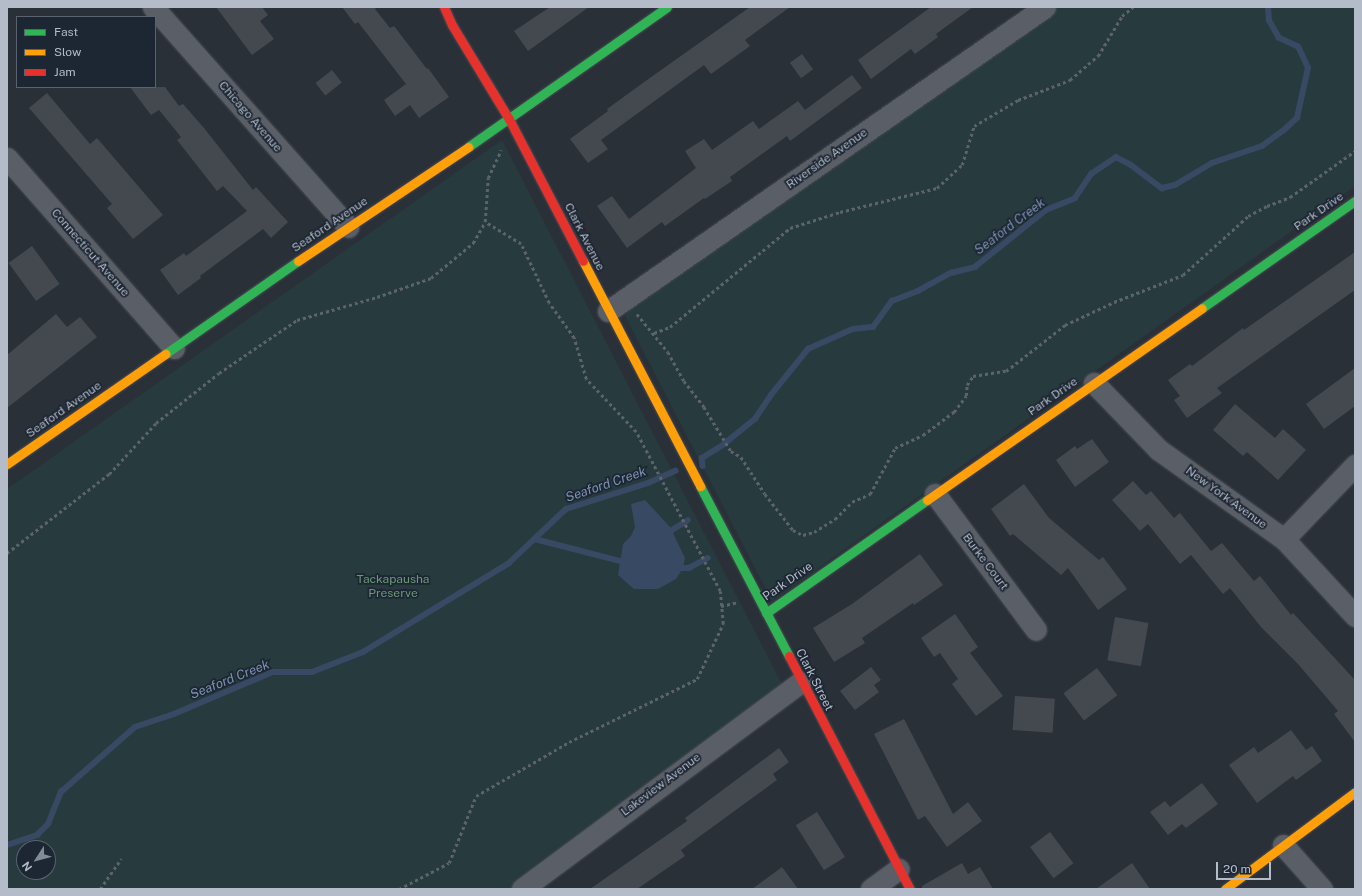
<!DOCTYPE html>
<style>
body{margin:0}
#map{position:relative;width:1362px;height:896px;overflow:hidden;background:#2a3038;font-family:"Public Sans",sans-serif}
div>[style]{position:absolute}
[style*='--x']{left:calc(var(--x)*1px);top:calc(var(--y)*1px);width:calc(var(--w)*1px);rotate:calc(var(--a)*1deg)}
.green>*{inset:0;background:#273a3e}
.water>*{inset:0;background:#384963}
.stream>*{height:5.5px;margin:-2.75px;padding:0 2.75px;transform-origin:2.75px;border-radius:2.75px;background:#384963}
.building>*{inset:0;background:#444950;transform-origin:0 0}
.path>*{height:2.5px;margin-top:-1.25px;transform-origin:0;background:repeating-linear-gradient(90deg,#5d636a 0 3px,transparent 0 6px)}
.roads{filter:drop-shadow(0 0 1px #484c53) drop-shadow(0 0 1px #484c53)}
.street>*{height:21px;margin:-10.5px;padding:0 10.5px;transform-origin:10.5px;border-radius:10.5px;background:#5a5e66}
.fast>*{height:9px;margin:-4.5px;padding:0 4.5px;transform-origin:4.5px;border-radius:4.5px;background:#30b455}
.slow>*{height:9px;margin:-4.5px;padding:0 4.5px;transform-origin:4.5px;border-radius:4.5px;background:#ff9f0a}
.jam>*{height:9px;margin:-4.5px;padding:0 4.5px;transform-origin:4.5px;border-radius:4.5px;background:#e5322d}
span{translate:-50% -50%;white-space:nowrap;text-align:center;line-height:1.15;-webkit-text-stroke:3.5px #1d2633;paint-order:stroke}
.street-label{font-size:12px;color:#b4bcc9}
.park-label{font-size:12px;color:#6b9a76}
.water-label{font-size:13px;color:#7c92b1;font-style:italic}
.frame{position:absolute;inset:0;border:8px solid #b4bcc9;pointer-events:none}
.legend{position:absolute;left:16px;top:16px;width:140px;height:72px;box-sizing:border-box;background:#1d2633;border:1px solid #59626f;margin:0;padding:5px 7px;list-style:none;font-size:12px;color:#b4bcc9}
.legend li{display:flex;align-items:center;gap:8px;height:20px}
.legend b{width:20px;border:1px solid #59626f}
.north{position:absolute;left:16px;top:840px;width:40px;height:40px;box-sizing:border-box;background:#1d2633;border:1px solid #59626f;border-radius:50%;rotate:234deg;font-size:11px;font-weight:700;line-height:16px;text-align:center;color:#b4bcc9}
.north::after{content:'';display:block;margin:auto;width:14px;height:18px;background:#848b96;clip-path:polygon(50% 0,100% 100%,50% 72%,0 100%)}
.scale{position:absolute;left:1216px;top:862px;width:55px;height:18px;box-sizing:border-box;border:2px solid #b4bcc9;border-top:0;padding-left:5px;font-size:12px;line-height:14px;white-space:nowrap;color:#b4bcc9;-webkit-text-stroke:3px #1d2633;paint-order:stroke}
</style>
<div id="map">
<div class="green">
<i style="clip-path:polygon(1051px 7px,1355px 7px,1355px 186px,772px 601px,620px 306px)"></i>
<i style="clip-path:polygon(evenodd,502px 140px,785px 690px,512px 889px,7px 889px,7px 489px,502px 140px,24px 848px,48px 848px,48px 872px,24px 872px,24px 848px)"></i>
</div>
<div class="water">
<i style="clip-path:polygon(645px 500px,670px 527px,685px 558px,683px 568px,676px 579px,658px 589px,634px 589px,618px 575px,623px 544px,631px 536px,635px 527px,631px 504px)"></i>
</div>
<div class="stream">
<i style="--x:702;--y:458;--w:26;--a:-32"></i>
<i style="--x:724;--y:444;--w:40;--a:-39"></i>
<i style="--x:755;--y:419;--w:29;--a:-56"></i>
<i style="--x:771;--y:395;--w:59;--a:-51.2"></i>
<i style="--x:808;--y:349;--w:49;--a:-24"></i>
<i style="--x:853;--y:329;--w:20;--a:-6"></i>
<i style="--x:873;--y:327;--w:32;--a:-54"></i>
<i style="--x:892;--y:301;--w:28;--a:-21"></i>
<i style="--x:918;--y:291;--w:38;--a:-29"></i>
<i style="--x:951;--y:273;--w:25;--a:-14"></i>
<i style="--x:975;--y:267;--w:91;--a:-38.8"></i>
<i style="--x:1046;--y:210;--w:31;--a:-22"></i>
<i style="--x:1075;--y:198;--w:29;--a:-56"></i>
<i style="--x:1091;--y:174;--w:30;--a:-34"></i>
<i style="--x:1116;--y:157;--w:17;--a:28"></i>
<i style="--x:1131;--y:165;--w:39;--a:37"></i>
<i style="--x:1162;--y:188;--w:13;--a:-13"></i>
<i style="--x:1175;--y:185;--w:43;--a:-30.7"></i>
<i style="--x:1212;--y:163;--w:53;--a:-18.8"></i>
<i style="--x:1262;--y:146;--w:27;--a:-36"></i>
<i style="--x:1284;--y:130;--w:18;--a:-43"></i>
<i style="--x:1297;--y:118;--w:51;--a:-77.6"></i>
<i style="--x:1308;--y:68;--w:23;--a:-115"></i>
<i style="--x:1298;--y:47;--w:21;--a:-155"></i>
<i style="--x:1279;--y:38;--w:20;--a:-120"></i>
<i style="--x:1269;--y:21;--w:14;--a:-94"></i>
<i style="--x:702;--y:458;--w:8;--a:83"></i>
<i style="--x:668;--y:535;--w:3;--a:-72"></i>
<i style="--x:669;--y:532;--w:22;--a:-32"></i>
<i style="--x:535;--y:539;--w:96;--a:14.5"></i>
<i style="--x:677;--y:568;--w:12;--a:0"></i>
<i style="--x:689;--y:568;--w:21;--a:-28"></i>
<i style="--x:7;--y:845;--w:32;--a:-18"></i>
<i style="--x:37;--y:835;--w:16;--a:-45"></i>
<i style="--x:48;--y:824;--w:35;--a:-68"></i>
<i style="--x:61;--y:792;--w:98;--a:-41.3"></i>
<i style="--x:135;--y:727;--w:41;--a:-18.4"></i>
<i style="--x:174;--y:714;--w:108;--a:-23"></i>
<i style="--x:273;--y:672;--w:39;--a:0"></i>
<i style="--x:312;--y:672;--w:55;--a:-21.4"></i>
<i style="--x:363;--y:652;--w:170;--a:-31.3"></i>
<i style="--x:508;--y:564;--w:80;--a:-43.5"></i>
<i style="--x:566;--y:509;--w:86;--a:-17.6"></i>
<i style="--x:648;--y:483;--w:30;--a:-24"></i>
</div>
<div class="building">
<i style="clip-path:polygon(216px 7px,262px 7px,268px 15px,260px 21px,274px 39px,252px 55px)"></i>
<i style="clip-path:polygon(342px 7px,377px 7px,375px 9px,390px 28px,394px 26px,427px 69px,428px 68px,449px 97px,419px 118px,410px 105px,395px 116px,384px 100px,406px 84px,358px 22px,355px 24px)"></i>
<i style="clip-path:polygon(550px 7px,589px 7px,528px 51px,514px 31px)"></i>
<i style="clip-path:polygon(750px 7px,790px 7px,745px 40px,750px 46px,711px 74px,704px 65px,601px 140px,608px 149px,588px 163px,570px 139px,608px 111px,607px 109px,647px 80px)"></i>
<i style="clip-path:polygon(931px 7px,973px 7px,936px 34px,938px 37px,915px 54px,911px 49px,871px 79px,858px 60px)"></i>
<i style="left:802px;top:54px;width:19px;height:15px;rotate:54deg"></i>
<i style="left:332px;top:70px;width:16px;height:21px;rotate:52deg"></i>
<i style="clip-path:polygon(852px 75px,862px 88px,790px 141px,787px 136px,730px 177px,732px 181px,705px 199px,704px 198px,665px 226px,662px 222px,627px 248px,597px 206px,612px 196px,629px 219px,696px 168px,685px 151px,704px 139px,712px 150px,753px 121px,759px 129px,798px 101px,805px 110px)"></i>
<i style="clip-path:polygon(130px 87px,165px 87px,179px 106px,183px 104px,204px 128px,253px 190px,256px 187px,288px 222px,271px 238px,263px 229px,200px 276px,201px 278px,178px 295px,160px 270px,184px 253px,186px 256px,247px 211px,223px 186px,217px 191px,177px 140px,181px 137px,159px 110px,151px 115px)"></i>
<i style="clip-path:polygon(47px 93px,90px 144px,97px 138px,163px 215px,133px 239px,107px 208px,112px 204px,29px 108px)"></i>
<i style="left:32px;top:246px;width:47px;height:29px;rotate:54deg"></i>
<i style="clip-path:polygon(1355px 252px,1355px 290px,1217px 388px,1222px 393px,1187px 418px,1174px 400px,1180px 396px,1168px 380px,1190px 364px,1192px 366px,1243px 328px,1244px 330px)"></i>
<i style="clip-path:polygon(56px 314px,67px 327px,80px 317px,97px 337px,7px 408px,7px 355px)"></i>
<i style="clip-path:polygon(1355px 368px,1355px 406px,1324px 429px,1306px 404px)"></i>
<i style="clip-path:polygon(1235px 404px,1275px 438px,1283px 429px,1306px 450px,1278px 480px,1247px 452px,1243px 456px,1213px 430px)"></i>
<i style="clip-path:polygon(1092px 439px,1109px 462px,1075px 487px,1056px 460px,1075px 446px,1077px 449px)"></i>
<i style="clip-path:polygon(1133px 481px,1146px 495px,1151px 491px,1174px 518px,1180px 513px,1211px 551px,1222px 543px,1254px 581px,1260px 576px,1291px 615px,1293px 613px,1355px 680px,1355px 742px,1334px 714px,1338px 711px,1298px 664px,1261px 627px,1230px 588px,1223px 594px,1191px 555px,1180px 564px,1148px 524px,1140px 531px,1112px 500px)"></i>
<i style="clip-path:polygon(1024px 484px,1049px 518px,1099px 560px,1103px 557px,1127px 589px,1098px 610px,1068px 568px,1061px 575px,1013px 534px,1010px 536px,991px 509px)"></i>
<i style="clip-path:polygon(920px 554px,943px 585px,914px 605px,913px 603px,862px 638px,865px 643px,834px 662px,813px 628px,852px 604px)"></i>
<i style="clip-path:polygon(955px 614px,978px 647px,970px 653px,1003px 696px,976px 716px,952px 684px,958px 679px,940px 653px,934px 657px,921px 638px)"></i>
<i style="left:1115px;top:617px;width:34px;height:44px;rotate:10deg"></i>
<i style="clip-path:polygon(871px 667px,881px 680px,874px 685px,879px 692px,855px 710px,840px 691px)"></i>
<i style="left:1097px;top:668px;width:34px;height:42px;rotate:53deg"></i>
<i style="left:1015px;top:696px;width:40px;height:34px;rotate:4deg"></i>
<i style="clip-path:polygon(904px 719px,953px 814px,968px 802px,982px 821px,947px 847px,925px 816px,918px 820px,874px 734px)"></i>
<i style="clip-path:polygon(1291px 730px,1306px 750px,1312px 746px,1322px 761px,1296px 780px,1293px 776px,1257px 803px,1229px 765px,1254px 747px,1258px 753px)"></i>
<i style="clip-path:polygon(779px 748px,789px 762px,773px 774px,777px 780px,681px 850px,685px 856px,637px 889px,590px 889px,687px 821px,685px 818px)"></i>
<i style="clip-path:polygon(1202px 783px,1218px 804px,1186px 828px,1182px 824px,1168px 835px,1150px 812px,1165px 801px,1170px 807px)"></i>
<i style="left:817px;top:812px;width:53px;height:25px;rotate:58deg"></i>
<i style="left:1050px;top:832px;width:39px;height:25px;rotate:53deg"></i>
<i style="clip-path:polygon(962px 863px,968px 874px,980px 867px,993px 889px,922px 889px,922px 886px)"></i>
<i style="clip-path:polygon(1132px 863px,1150px 889px,1096px 889px)"></i>
<i style="clip-path:polygon(782px 867px,798px 889px,752px 889px)"></i>
</div>
<div class="path">
<i style="--x:637;--y:314;--w:49;--a:50.8"></i>
<i style="--x:668;--y:352;--w:33;--a:61"></i>
<i style="--x:684;--y:381;--w:33;--a:52"></i>
<i style="--x:704;--y:407;--w:52;--a:58.5"></i>
<i style="--x:731;--y:451;--w:12;--a:31"></i>
<i style="--x:741;--y:457;--w:44;--a:57"></i>
<i style="--x:765;--y:494;--w:46;--a:52.1"></i>
<i style="--x:793;--y:530;--w:11;--a:27"></i>
<i style="--x:803;--y:535;--w:11;--a:-15"></i>
<i style="--x:814;--y:532;--w:25;--a:-32"></i>
<i style="--x:835;--y:519;--w:24;--a:-45"></i>
<i style="--x:852;--y:502;--w:20;--a:-24"></i>
<i style="--x:870;--y:494;--w:52;--a:-61.5"></i>
<i style="--x:895;--y:448;--w:31;--a:-25"></i>
<i style="--x:923;--y:435;--w:39;--a:-37"></i>
<i style="--x:954;--y:412;--w:20;--a:-53"></i>
<i style="--x:966;--y:396;--w:11;--a:-85"></i>
<i style="--x:967;--y:385;--w:11;--a:-56"></i>
<i style="--x:973;--y:376;--w:33;--a:-9"></i>
<i style="--x:1006;--y:371;--w:75;--a:-37.9"></i>
<i style="--x:1065;--y:325;--w:54;--a:-25.1"></i>
<i style="--x:1114;--y:302;--w:74;--a:-21.4"></i>
<i style="--x:1183;--y:275;--w:88;--a:-42.2"></i>
<i style="--x:1248;--y:216;--w:21;--a:-28"></i>
<i style="--x:1267;--y:206;--w:25;--a:-21"></i>
<i style="--x:1290;--y:197;--w:80;--a:-35.3"></i>
<i style="--x:654;--y:333;--w:17;--a:-21"></i>
<i style="--x:670;--y:327;--w:156;--a:-39.5"></i>
<i style="--x:790;--y:228;--w:52;--a:-17.7"></i>
<i style="--x:840;--y:212;--w:100;--a:-13.9"></i>
<i style="--x:937;--y:188;--w:34;--a:-43"></i>
<i style="--x:962;--y:165;--w:41;--a:-72.9"></i>
<i style="--x:974;--y:126;--w:51;--a:-30.6"></i>
<i style="--x:1018;--y:100;--w:56;--a:-21"></i>
<i style="--x:1070;--y:80;--w:37;--a:-41"></i>
<i style="--x:1098;--y:56;--w:47;--a:-59"></i>
<i style="--x:1122;--y:16;--w:14;--a:-39"></i>
<i style="--x:7;--y:553;--w:129;--a:-37.8"></i>
<i style="--x:109;--y:474;--w:69;--a:-47.3"></i>
<i style="--x:156;--y:423;--w:80;--a:-38.4"></i>
<i style="--x:219;--y:373;--w:94;--a:-34.2"></i>
<i style="--x:297;--y:320;--w:83;--a:-16"></i>
<i style="--x:377;--y:297;--w:57;--a:-19.4"></i>
<i style="--x:431;--y:278;--w:55;--a:-39.8"></i>
<i style="--x:473;--y:243;--w:24;--a:-60"></i>
<i style="--x:485;--y:222;--w:44;--a:-86.1"></i>
<i style="--x:488;--y:178;--w:31;--a:-65"></i>
<i style="--x:721;--y:606;--w:17;--a:-13"></i>
<i style="--x:100;--y:889;--w:37;--a:-55"></i>
<i style="--x:399;--y:889;--w:56;--a:-27.5"></i>
<i style="--x:449;--y:863;--w:72;--a:-68.1"></i>
<i style="--x:476;--y:796;--w:108;--a:-30.1"></i>
<i style="--x:569;--y:742;--w:143;--a:-26.2"></i>
<i style="--x:697;--y:679;--w:61;--a:-64.7"></i>
<i style="--x:723;--y:624;--w:33;--a:-95"></i>
<i style="--x:720;--y:591;--w:180;--a:-117.8"></i>
<i style="--x:636;--y:432;--w:73;--a:-133.3"></i>
<i style="--x:586;--y:379;--w:43;--a:-106.3"></i>
<i style="--x:574;--y:338;--w:43;--a:-125.5"></i>
<i style="--x:549;--y:303;--w:65;--a:-115.4"></i>
<i style="--x:521;--y:244;--w:42;--a:-148.6"></i>
</div>
<div class="roads">
<div class="street">
<i style="--x:153;--y:7;--w:294;--a:48.4"></i>
<i style="--x:7;--y:158;--w:253;--a:48.7"></i>
<i style="--x:608;--y:311;--w:532;--a:-34.82"></i>
<i style="--x:1094;--y:383;--w:93;--a:45.9"></i>
<i style="--x:1159;--y:450;--w:153;--a:35.5"></i>
<i style="--x:1284;--y:539;--w:105;--a:47.3"></i>
<i style="--x:935;--y:494;--w:169;--a:53.4"></i>
<i style="--x:1284;--y:539;--w:103;--a:-46.2"></i>
<i style="--x:1283;--y:845;--w:59;--a:48.4"></i>
<i style="--x:522;--y:889;--w:347;--a:-36.6"></i>
<i style="--x:871;--y:889;--w:34;--a:-36"></i>
</div>
<div class="fast">
<i style="--x:468;--y:147;--w:243;--a:-35.1"></i>
<i style="--x:1202;--y:308;--w:187;--a:-35"></i>
<i style="--x:165;--y:354;--w:162;--a:-35"></i>
<i style="--x:700;--y:486;--w:192;--a:62.4"></i>
<i style="--x:766;--y:613;--w:197;--a:-35.1"></i>
</div>
<div class="slow">
<i style="--x:298;--y:261;--w:205;--a:-33.8"></i>
<i style="--x:583;--y:261;--w:254;--a:62.5"></i>
<i style="--x:7;--y:464;--w:193;--a:-34.8"></i>
<i style="--x:927;--y:500;--w:335;--a:-34.9"></i>
<i style="--x:1225;--y:889;--w:162;--a:-36.7"></i>
</div>
<div class="jam">
<i style="--x:444;--y:7;--w:20;--a:66"></i>
<i style="--x:452;--y:25;--w:110;--a:58.8"></i>
<i style="--x:509;--y:119;--w:160;--a:62.5"></i>
<i style="--x:789;--y:656;--w:263;--a:62.6"></i>
</div>
</div>
<div class="street-label">
<span style="left:250px;top:117px;rotate:49deg">Chicago Avenue</span>
<span style="left:827px;top:159px;rotate:-35deg">Riverside Avenue</span>
<span style="left:1319px;top:212px;rotate:-35deg">Park Drive</span>
<span style="left:330px;top:225px;rotate:-34deg">Seaford Avenue</span>
<span style="left:584px;top:237px;rotate:63deg">Clark Avenue</span>
<span style="left:90px;top:253px;rotate:49deg">Connecticut Avenue</span>
<span style="left:1053px;top:397px;rotate:-35deg">Park Drive</span>
<span style="left:64px;top:410px;rotate:-35deg">Seaford Avenue</span>
<span style="left:1226px;top:498px;rotate:36deg">New York Avenue</span>
<span style="left:985px;top:562px;rotate:53deg">Burke Court</span>
<span style="left:788px;top:582px;rotate:-35deg">Park Drive</span>
<span style="left:814px;top:680px;rotate:63deg">Clark Street</span>
<span style="left:661px;top:785px;rotate:-37deg">Lakeview Avenue</span>
</div>
<div class="park-label">
<span style="left:393px;top:587px">Tackapausha<br>Preserve</span>
</div>
<div class="water-label">
<span style="left:1010px;top:227px;rotate:-37deg">Seaford Creek</span>
<span style="left:606px;top:485px;rotate:-19deg">Seaford Creek</span>
<span style="left:230px;top:680px;rotate:-22deg">Seaford Creek</span>
</div>
<div class="frame"></div>
<ul class="legend">
<li><b style="height:5px;background:#30b455"></b>Fast</li>
<li><b style="height:5px;background:#ff9f0a"></b>Slow</li>
<li><b style="height:5px;background:#e5322d"></b>Jam</li>
</ul>
<div class="north">N</div>
<div class="scale">20 m</div>
</div>
